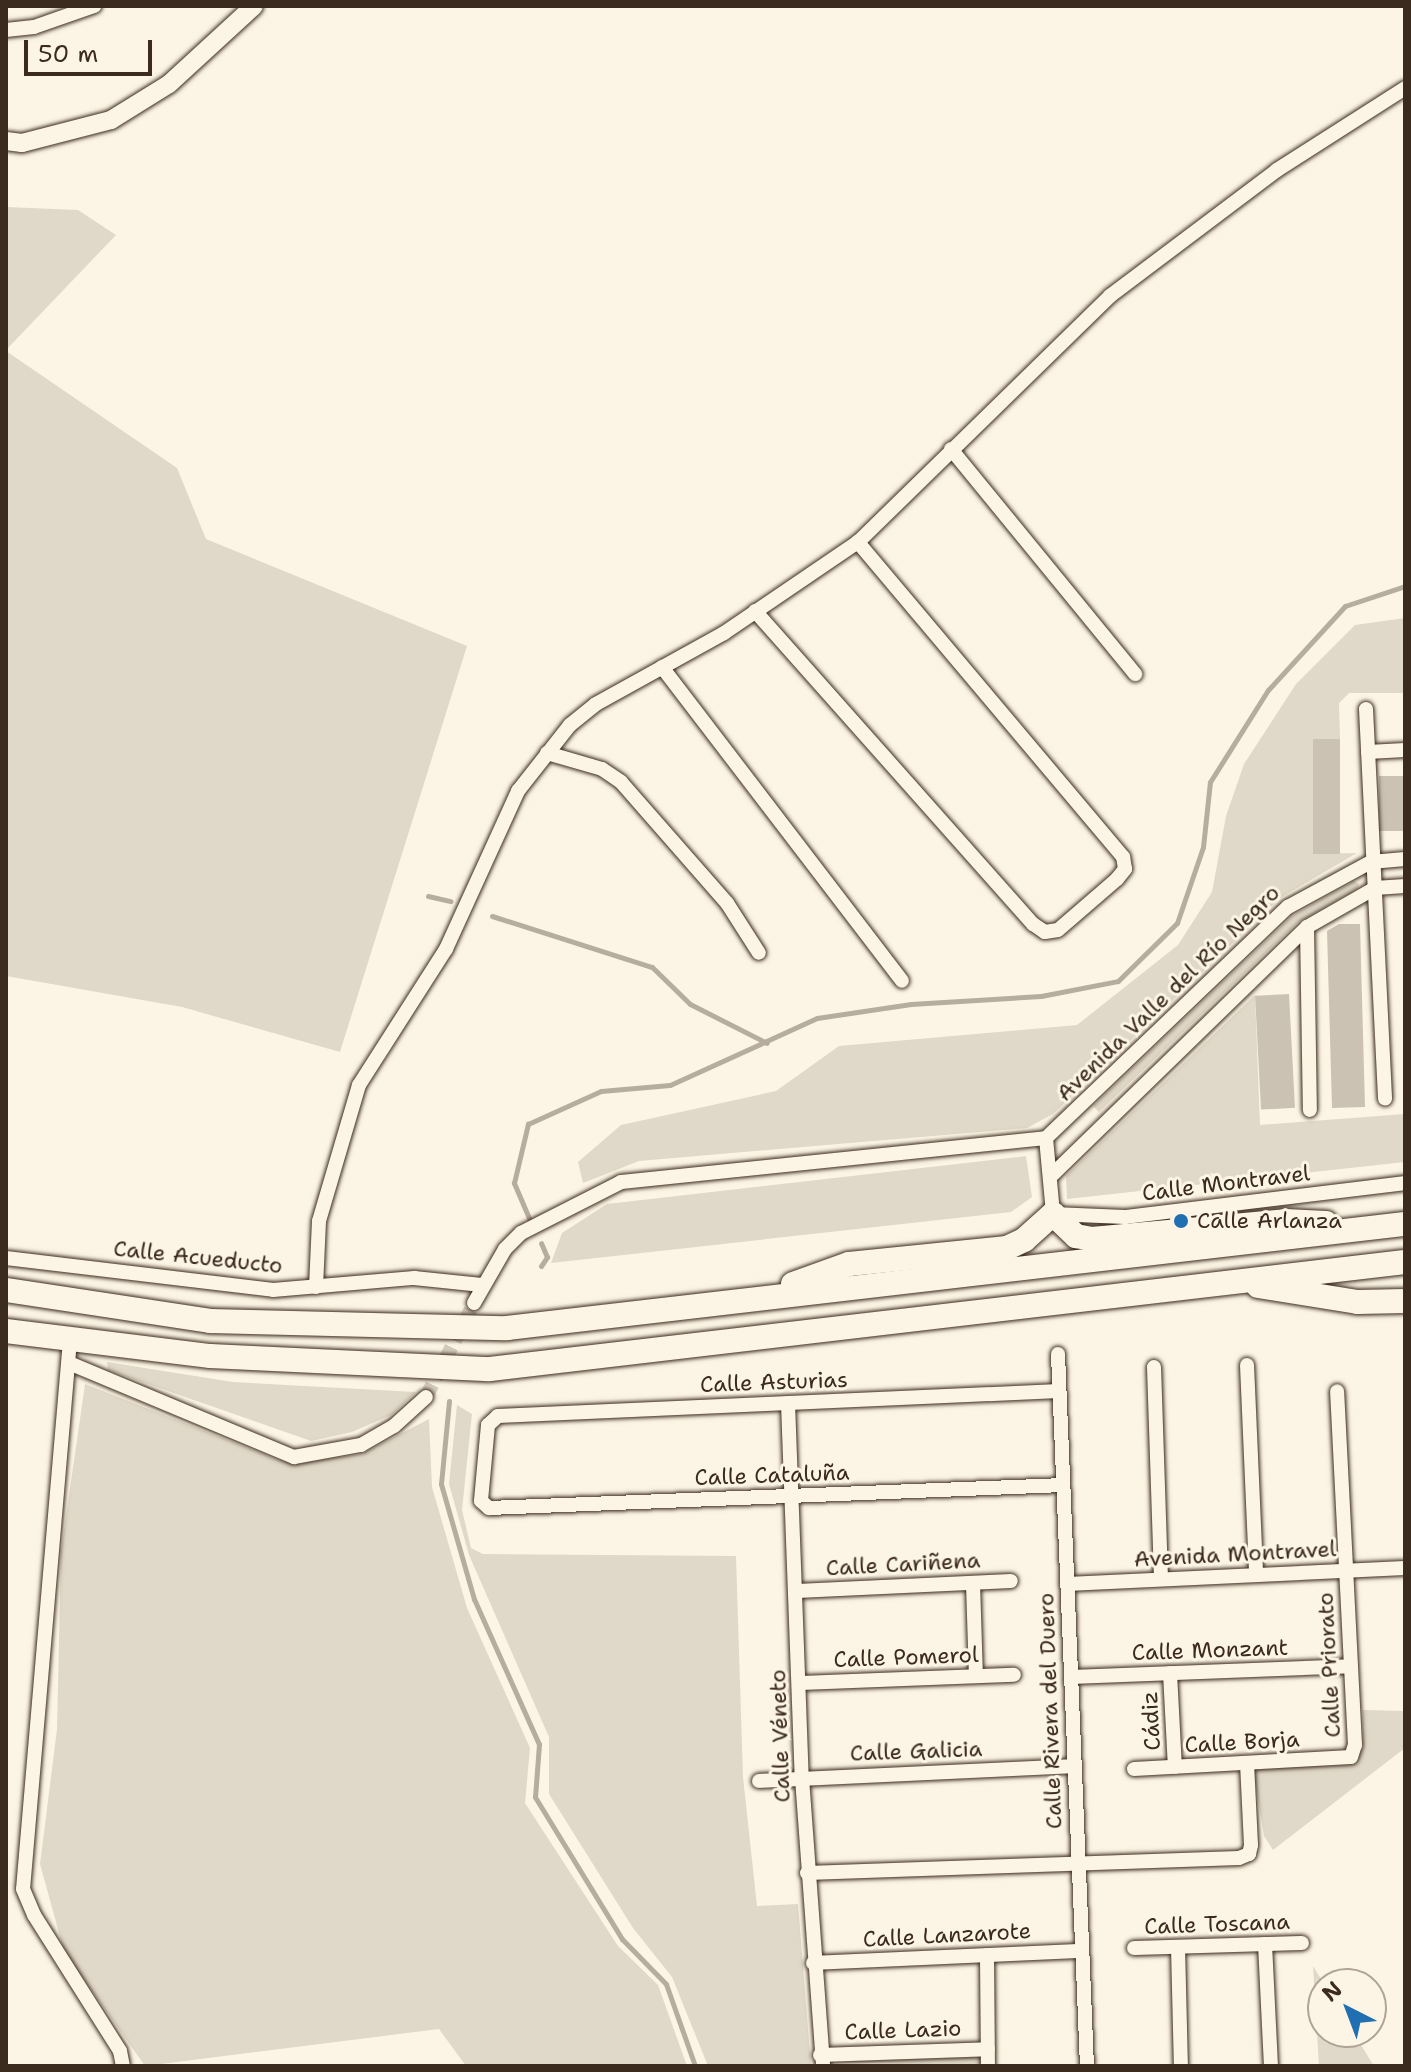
<!DOCTYPE html>
<meta charset="utf-8">
<style>
body{margin:0}
#map{position:relative;width:1411px;height:2072px;overflow:hidden;background:#fcf5e5;font-family:"Shantell Sans",sans-serif}
div>[style]{position:absolute}
[style*='--x']{left:calc(var(--x)*1px);top:calc(var(--y)*1px);width:calc(var(--w)*1px);rotate:calc(var(--a)*1deg)}
.green>*{inset:0;background:#e0d8c8}
.stream>*{height:5px;margin:-2.5px;padding:0 2.5px;transform-origin:2.5px;border-radius:2.5px;background:#b7ad9e}
.building>*{inset:0;background:#ccc2b3;transform-origin:0 0}
.minor-tunnel>*{height:14px;margin-top:-7px;transform-origin:0;background:repeating-linear-gradient(90deg,#d5ccbd 0 14px,transparent 0 21px)}
.roads{filter:drop-shadow(0 0 2px #3b2a1e) drop-shadow(0 0 2px #3b2a1e)}
.minor>*{height:14px;margin:-7px;padding:0 7px;transform-origin:7px;border-radius:7px;background:#fcf5e5}
.tertiary>*{height:18px;margin:-9px;padding:0 9px;transform-origin:9px;border-radius:9px;background:#fcf5e5}
.trunk>*{height:24px;margin:-12px;padding:0 12px;transform-origin:12px;border-radius:12px;background:#fcf5e5}
.dots>*{width:22px;height:22px;translate:-50% -50%;box-sizing:border-box;border:4px solid #fcf5e5;border-radius:50%}
span{translate:-50% -50%;white-space:nowrap;text-align:center;line-height:1.15;-webkit-text-stroke:6px #fcf5e5;paint-order:stroke}
.street-label{font-size:22px;color:#3b2a1e}
.poi-label{font-size:22px;color:#3b2a1e}
.left{translate:0 -50%;text-align:left}
.frame{position:absolute;inset:0;border:8px solid #3b2a1e;pointer-events:none}
.north{position:absolute;left:1307px;top:1968px;width:80px;height:80px;box-sizing:border-box;background:#fcf5e5;border:2px solid #afa495;border-radius:50%;rotate:318deg;font-size:22px;font-weight:700;line-height:32px;text-align:center;color:#3b2a1e}
.north::after{content:'';display:block;margin:auto;width:28px;height:36px;background:#1f6fb2;clip-path:polygon(50% 0,100% 100%,50% 72%,0 100%)}
.scale{position:absolute;left:24px;top:40px;width:128px;height:36px;box-sizing:border-box;border:4px solid #3b2a1e;border-top:0;padding-left:10px;font-size:24px;line-height:28px;white-space:nowrap;color:#3b2a1e;-webkit-text-stroke:6px #fcf5e5;paint-order:stroke}
</style>
<div id="map">
<div class="green">
<i style="clip-path:polygon(6px 207px,78px 210px,116px 235px,6px 350px)"></i>
<i style="clip-path:polygon(6px 351px,177px 468px,206px 539px,467px 646px,340px 1052px,182px 1007px,6px 976px)"></i>
<i style="clip-path:polygon(1405px 618px,1405px 693px,1349px 693px,1339px 703px,1340px 739px,1313px 739px,1313px 854px,1357px 853px,1280px 898px,1053px 1114px,1027px 1128px,639px 1161px,583px 1183px,578px 1162px,621px 1125px,776px 1091px,839px 1046px,1077px 1025px,1178px 945px,1212px 892px,1226px 816px,1244px 764px,1296px 684px,1355px 625px)"></i>
<i style="clip-path:polygon(1354px 881px,1359px 884px,1357px 889px,1297px 923px,1099px 1112px,1093px 1106px,1292px 916px)"></i>
<i style="clip-path:polygon(1255px 995px,1260px 1125px,1405px 1114px,1405px 1162px,1067px 1199px,1066px 1176px)"></i>
<i style="clip-path:polygon(1026px 1156px,1032px 1197px,1011px 1212px,551px 1263px,562px 1233px,607px 1204px)"></i>
<i style="clip-path:polygon(107px 1362px,233px 1382px,416px 1392px,391px 1415px,352px 1432px,311px 1441px,108px 1370px)"></i>
<i style="clip-path:polygon(85px 1384px,278px 1460px,299px 1463px,362px 1454px,429px 1419px,432px 1487px,467px 1608px,530px 1748px,525px 1803px,618px 1946px,658px 1985px,687px 2066px,466px 2066px,439px 2029px,145px 2066px,64px 1951px,40px 1864px,57px 1729px,61px 1552px)"></i>
<i style="clip-path:polygon(457px 1405px,472px 1414px,462px 1510px,471px 1548px,483px 1554px,736px 1556px,743px 1777px,757px 1906px,798px 1904px,811px 2066px,708px 2066px,672px 1977px,633px 1928px,549px 1794px,549px 1737px,469px 1555px,449px 1484px)"></i>
<i style="clip-path:polygon(1363px 1710px,1405px 1711px,1405px 1748px,1273px 1850px,1264px 1836px,1253px 1768px,1348px 1765px,1363px 1747px)"></i>
<i style="clip-path:polygon(1313px 1966px,1324px 1984px,1323px 2032px,1353px 2032px,1374px 2066px,1319px 2066px)"></i>
<i style="clip-path:polygon(981px 2057px,981px 2066px,831px 2062px)"></i>
</div>
<div class="stream">
<i style="--x:428;--y:896;--w:23;--a:13"></i>
<i style="--x:492;--y:916;--w:168;--a:17.7"></i>
<i style="--x:652;--y:967;--w:53;--a:44.2"></i>
<i style="--x:690;--y:1004;--w:86;--a:26.9"></i>
<i style="--x:532;--y:1225;--w:46;--a:-113.2"></i>
<i style="--x:514;--y:1183;--w:61;--a:-76.7"></i>
<i style="--x:528;--y:1124;--w:80;--a:-24.3"></i>
<i style="--x:601;--y:1091;--w:69;--a:-5"></i>
<i style="--x:670;--y:1085;--w:162;--a:-24.5"></i>
<i style="--x:817;--y:1018;--w:95;--a:-8.5"></i>
<i style="--x:911;--y:1004;--w:130;--a:-3.5"></i>
<i style="--x:1041;--y:996;--w:78;--a:-11"></i>
<i style="--x:1118;--y:981;--w:83;--a:-44.5"></i>
<i style="--x:1177;--y:923;--w:80;--a:-71.1"></i>
<i style="--x:1203;--y:847;--w:65;--a:-83.9"></i>
<i style="--x:1210;--y:782;--w:109;--a:-57.8"></i>
<i style="--x:1268;--y:690;--w:114;--a:-47.5"></i>
<i style="--x:1345;--y:606;--w:63;--a:-18.4"></i>
<i style="--x:541;--y:1266;--w:11;--a:-56"></i>
<i style="--x:547;--y:1257;--w:15;--a:-113"></i>
<i style="--x:449;--y:1401;--w:83;--a:95.5"></i>
<i style="--x:441;--y:1484;--w:120;--a:74"></i>
<i style="--x:474;--y:1599;--w:159;--a:65.9"></i>
<i style="--x:539;--y:1744;--w:53;--a:94.3"></i>
<i style="--x:535;--y:1797;--w:167;--a:58.5"></i>
<i style="--x:622;--y:1939;--w:63;--a:45.6"></i>
<i style="--x:666;--y:1984;--w:87;--a:70.5"></i>
</div>
<div class="building">
<i style="left:1313px;top:739px;width:27px;height:115px"></i>
<i style="left:1405px;top:776px;width:55px;height:26px;rotate:90deg"></i>
<i style="clip-path:polygon(1339px 924px,1360px 924px,1365px 1107px,1332px 1108px,1327px 931px)"></i>
<i style="left:1289px;top:994px;width:114px;height:34px;rotate:87deg"></i>
</div>
<div class="minor-tunnel">
<i style="--x:426;--y:1397;--w:106;--a:-62.9"></i>
</div>
<div class="roads">
<div class="minor">
<i style="--x:6;--y:30;--w:28;--a:-6"></i>
<i style="--x:34;--y:27;--w:64;--a:-19.3"></i>
<i style="--x:951;--y:449;--w:291;--a:50.7"></i>
<i style="--x:755;--y:611;--w:419;--a:48.4"></i>
<i style="--x:1033;--y:924;--w:14;--a:34"></i>
<i style="--x:1045;--y:932;--w:13;--a:-9"></i>
<i style="--x:1058;--y:930;--w:78;--a:-40.8"></i>
<i style="--x:1117;--y:879;--w:13;--a:-51"></i>
<i style="--x:1125;--y:869;--w:12;--a:-99"></i>
<i style="--x:1123;--y:857;--w:412;--a:-130.1"></i>
<i style="--x:662;--y:667;--w:395;--a:52.6"></i>
<i style="--x:1366;--y:709;--w:390;--a:87.2"></i>
<i style="--x:1368;--y:752;--w:37;--a:-3"></i>
<i style="--x:547;--y:753;--w:57;--a:16.2"></i>
<i style="--x:602;--y:769;--w:23;--a:34"></i>
<i style="--x:621;--y:782;--w:161;--a:48.8"></i>
<i style="--x:727;--y:903;--w:59;--a:57.4"></i>
<i style="--x:1307;--y:927;--w:183;--a:89.1"></i>
<i style="--x:1046;--y:1138;--w:335;--a:-43.7"></i>
<i style="--x:1288;--y:907;--w:94;--a:-28.5"></i>
<i style="--x:1371;--y:862;--w:34;--a:-5"></i>
<i style="--x:1046;--y:1138;--w:76;--a:84.7"></i>
<i style="--x:1053;--y:1214;--w:72;--a:2.4"></i>
<i style="--x:1125;--y:1217;--w:282;--a:-6.9"></i>
<i style="--x:1051;--y:1176;--w:357;--a:-44.2"></i>
<i style="--x:1307;--y:927;--w:78;--a:-29.8"></i>
<i style="--x:1375;--y:888;--w:30;--a:-4"></i>
<i style="--x:6;--y:1258;--w:269;--a:6.8"></i>
<i style="--x:273;--y:1290;--w:142;--a:-4.9"></i>
<i style="--x:414;--y:1278;--w:68;--a:5.9"></i>
<i style="--x:316;--y:1287;--w:66;--a:-87.4"></i>
<i style="--x:319;--y:1221;--w:142;--a:-73.6"></i>
<i style="--x:359;--y:1085;--w:161;--a:-57.4"></i>
<i style="--x:446;--y:949;--w:174;--a:-65.5"></i>
<i style="--x:518;--y:791;--w:84;--a:-51.8"></i>
<i style="--x:570;--y:725;--w:33;--a:-39"></i>
<i style="--x:596;--y:704;--w:146;--a:-29"></i>
<i style="--x:724;--y:633;--w:162;--a:-34.2"></i>
<i style="--x:858;--y:542;--w:352;--a:-44.3"></i>
<i style="--x:1110;--y:296;--w:209;--a:-37"></i>
<i style="--x:1277;--y:170;--w:152;--a:-32.6"></i>
<i style="--x:474;--y:1303;--w:62;--a:-60.1"></i>
<i style="--x:505;--y:1249;--w:23;--a:-45"></i>
<i style="--x:521;--y:1233;--w:112;--a:-27"></i>
<i style="--x:621;--y:1182;--w:427;--a:-5.9"></i>
<i style="--x:70;--y:1340;--w:551;--a:94.89"></i>
<i style="--x:23;--y:1889;--w:28;--a:67"></i>
<i style="--x:34;--y:1915;--w:161;--a:57.7"></i>
<i style="--x:120;--y:2051;--w:15;--a:79"></i>
<i style="--x:1058;--y:1354;--w:713;--a:87.67"></i>
<i style="--x:69;--y:1363;--w:244;--a:22.7"></i>
<i style="--x:294;--y:1457;--w:68;--a:-10.2"></i>
<i style="--x:361;--y:1445;--w:38;--a:-30"></i>
<i style="--x:394;--y:1426;--w:43;--a:-42.2"></i>
<i style="--x:1247;--y:1365;--w:210;--a:87.5"></i>
<i style="--x:1154;--y:1367;--w:212;--a:88.1"></i>
<i style="--x:1059;--y:1391;--w:562;--a:177.45"></i>
<i style="--x:498;--y:1416;--w:13;--a:138"></i>
<i style="--x:488;--y:1425;--w:76;--a:95.3"></i>
<i style="--x:481;--y:1501;--w:11;--a:41"></i>
<i style="--x:489;--y:1508;--w:574;--a:-2.29"></i>
<i style="--x:788;--y:1403;--w:375;--a:87.9"></i>
<i style="--x:802;--y:1778;--w:289;--a:85.8"></i>
<i style="--x:973;--y:1583;--w:93;--a:88.2"></i>
<i style="--x:1067;--y:1584;--w:338;--a:-2.7"></i>
<i style="--x:797;--y:1591;--w:214;--a:-2.7"></i>
<i style="--x:1170;--y:1673;--w:94;--a:87"></i>
<i style="--x:1071;--y:1677;--w:280;--a:-2.2"></i>
<i style="--x:801;--y:1683;--w:213;--a:-2.2"></i>
<i style="--x:1134;--y:1769;--w:217;--a:-3.2"></i>
<i style="--x:1351;--y:1757;--w:13;--a:-72"></i>
<i style="--x:1355;--y:1745;--w:354;--a:-92.9"></i>
<i style="--x:759;--y:1781;--w:316;--a:-2.7"></i>
<i style="--x:807;--y:1873;--w:432;--a:-2"></i>
<i style="--x:1239;--y:1858;--w:11;--a:-22"></i>
<i style="--x:1249;--y:1854;--w:9;--a:-77"></i>
<i style="--x:1251;--y:1845;--w:81;--a:-92.8"></i>
<i style="--x:1265;--y:1944;--w:122;--a:87.2"></i>
<i style="--x:1178;--y:1947;--w:119;--a:88.6"></i>
<i style="--x:1134;--y:1948;--w:168;--a:-1.7"></i>
<i style="--x:987;--y:1955;--w:111;--a:89.5"></i>
<i style="--x:813;--y:1963;--w:269;--a:-2.6"></i>
<i style="--x:820;--y:2055;--w:168;--a:-2"></i>
</div>
<div class="tertiary">
<i style="--x:6;--y:141;--w:16;--a:7"></i>
<i style="--x:22;--y:143;--w:92;--a:-14.5"></i>
<i style="--x:111;--y:120;--w:68;--a:-31.8"></i>
<i style="--x:169;--y:84;--w:115;--a:-42.5"></i>
</div>
<div class="trunk">
<i style="--x:793;--y:1284;--w:59;--a:-19.7"></i>
<i style="--x:849;--y:1264;--w:159;--a:-5.8"></i>
<i style="--x:1007;--y:1248;--w:19;--a:-25"></i>
<i style="--x:1024;--y:1240;--w:39;--a:-42"></i>
<i style="--x:1053;--y:1214;--w:32;--a:44"></i>
<i style="--x:1076;--y:1236;--w:16;--a:11"></i>
<i style="--x:1092;--y:1239;--w:194;--a:-5.3"></i>
<i style="--x:1285;--y:1221;--w:41;--a:2.8"></i>
<i style="--x:1258;--y:1286;--w:101;--a:9.1"></i>
<i style="--x:1358;--y:1302;--w:47;--a:-1.2"></i>
<i style="--x:6;--y:1290;--w:206;--a:8.6"></i>
<i style="--x:210;--y:1321;--w:297;--a:1.4"></i>
<i style="--x:507;--y:1328;--w:904;--a:-6.61"></i>
<i style="--x:6;--y:1331;--w:206;--a:7"></i>
<i style="--x:210;--y:1356;--w:280;--a:2.7"></i>
<i style="--x:490;--y:1369;--w:921;--a:-6.67"></i>
</div>
</div>
<div class="dots">
<i style="left:1181px;top:1221px;background:#1f6fb2"></i>
</div>
<div class="street-label">
<span style="left:1168px;top:993px;rotate:-44deg">Avenida Valle del Río Negro</span>
<span style="left:1226px;top:1183px;rotate:-7deg">Calle Montravel</span>
<span style="left:198px;top:1257px;rotate:6deg">Calle Acueducto</span>
<span style="left:774px;top:1382px;rotate:-2deg">Calle Asturias</span>
<span style="left:772px;top:1475px;rotate:-2deg">Calle Cataluña</span>
<span style="left:1235px;top:1554px;rotate:-3deg">Avenida Montravel</span>
<span style="left:903px;top:1564px;rotate:-3deg">Calle Cariñena</span>
<span style="left:1210px;top:1650px;rotate:-2deg">Calle Monzant</span>
<span style="left:906px;top:1657px;rotate:-2deg">Calle Pomerol</span>
<span style="left:1329px;top:1665px;rotate:-93deg">Calle Priorato</span>
<span style="left:1050px;top:1711px;rotate:-92deg">Calle Rivera del Duero</span>
<span style="left:1151px;top:1721px;rotate:-93deg">Cádiz</span>
<span style="left:780px;top:1736px;rotate:-92deg">Calle Véneto</span>
<span style="left:1242px;top:1742px;rotate:-3deg">Calle Borja</span>
<span style="left:916px;top:1751px;rotate:-2deg">Calle Galicia</span>
<span style="left:1217px;top:1924px;rotate:-2deg">Calle Toscana</span>
<span style="left:947px;top:1935px;rotate:-3deg">Calle Lanzarote</span>
<span style="left:903px;top:2030px;rotate:-2deg">Calle Lazio</span>
</div>
<div class="poi-label">
<span class="left" style="left:1197px;top:1221px">Calle Arlanza</span>
</div>
<div class="frame"></div>
<div class="north">N</div>
<div class="scale">50 m</div>
</div>
